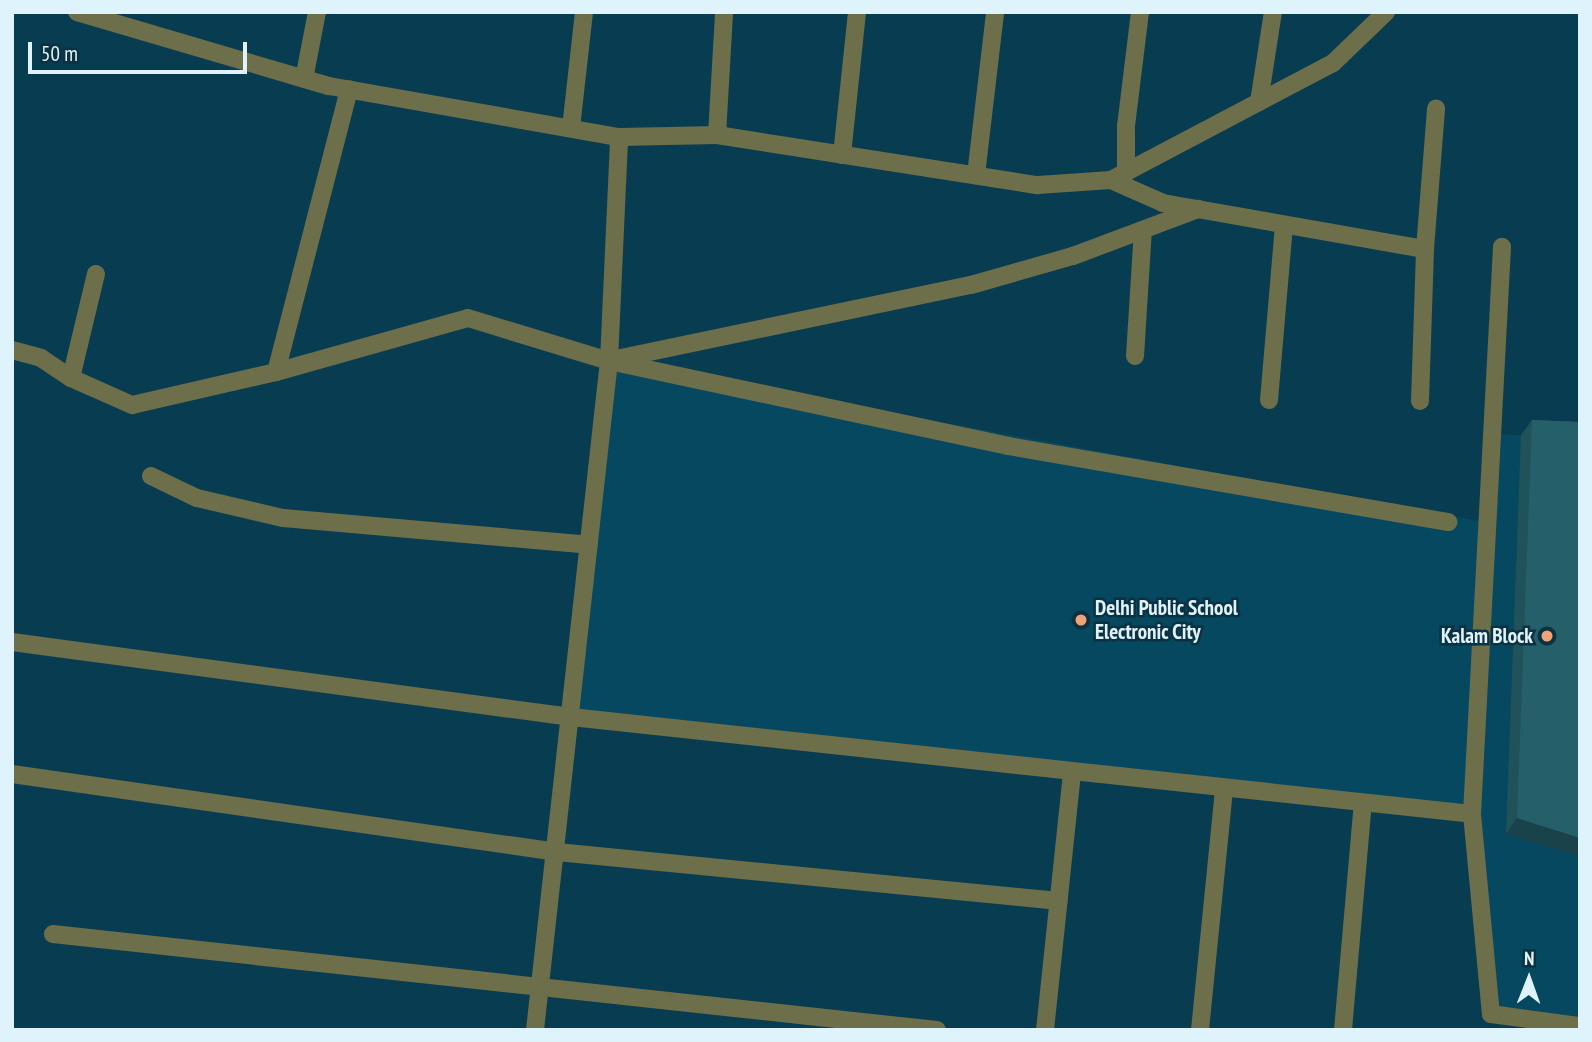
<!DOCTYPE html>
<style>
body{margin:0}
#map{position:relative;width:1592px;height:1042px;overflow:hidden;background:#083c50;font-family:"PT Sans Narrow",sans-serif}
div>[style]{position:absolute}
[style*='--x']{left:calc(var(--x)*1px);top:calc(var(--y)*1px);width:calc(var(--w)*1px);rotate:calc(var(--a)*1deg)}
.built>*{inset:0;background:#05485f}
.minor>*{height:18px;margin:-9px;padding:0 9px;transform-origin:9px;border-radius:9px;background:#6d6e4a}
.wall>*{inset:0;background:#20525a}
.shaded-wall>*{inset:0;background:#1a424a}
.building>*{inset:0;background:#255f69}
.dots>*{width:19px;height:19px;translate:-50% -50%;box-sizing:border-box;border:4px solid #0c3140;border-radius:50%}
span{translate:-50% -50%;white-space:nowrap;text-align:center;line-height:1.15;-webkit-text-stroke:5px #0c3140;paint-order:stroke}
.poi-label{font-size:21px;color:#dff3fd;font-weight:700}
.left{translate:0 -50%;text-align:left}
.right{translate:-100% -50%;text-align:right}
.frame{position:absolute;inset:0;border:14px solid #dff3fd;pointer-events:none}
.north{position:absolute;left:1494px;top:944px;width:70px;height:70px;-webkit-text-stroke:5px #0c3140;paint-order:stroke;rotate:1deg;font-size:19px;font-weight:700;line-height:28px;text-align:center;color:#dff3fd}
.north::after{content:'';display:block;margin:auto;width:24px;height:32px;background:#dff3fd;clip-path:polygon(50% 0,100% 100%,50% 72%,0 100%)}
.scale{position:absolute;left:28px;top:42px;width:219px;height:32px;box-sizing:border-box;border:4px solid #dff3fd;border-top:0;padding-left:9px;font-size:21px;line-height:24px;white-space:nowrap;color:#dff3fd;-webkit-text-stroke:5px #0c3140;paint-order:stroke}
</style>
<div id="map">
<div class="built">
<i style="clip-path:polygon(609px 361px,1484px 522px,1491px 434px,1580px 438px,1580px 1027px,1491px 1014px,1472px 814px,571px 717px)"></i>
</div>
<div class="minor">
<i style="--x:77;--y:12;--w:263;--a:16.4"></i>
<i style="--x:329;--y:86;--w:294;--a:10"></i>
<i style="--x:619;--y:137;--w:98;--a:-1.2"></i>
<i style="--x:717;--y:135;--w:325;--a:8.9"></i>
<i style="--x:1038;--y:185;--w:73;--a:-3.9"></i>
<i style="--x:1111;--y:180;--w:251;--a:-27.8"></i>
<i style="--x:1333;--y:63;--w:74;--a:-43.9"></i>
<i style="--x:304;--y:79;--w:68;--a:-79"></i>
<i style="--x:1259;--y:102;--w:91;--a:-81.2"></i>
<i style="--x:571;--y:128;--w:117;--a:-83.6"></i>
<i style="--x:717;--y:135;--w:123;--a:-86.7"></i>
<i style="--x:842;--y:155;--w:144;--a:-84"></i>
<i style="--x:1126;--y:173;--w:47;--a:-90"></i>
<i style="--x:1126;--y:126;--w:115;--a:-83"></i>
<i style="--x:976;--y:175;--w:163;--a:-83.3"></i>
<i style="--x:1111;--y:180;--w:57;--a:23.9"></i>
<i style="--x:1163;--y:203;--w:266;--a:10"></i>
<i style="--x:12;--y:350;--w:30;--a:15"></i>
<i style="--x:41;--y:358;--w:36;--a:34"></i>
<i style="--x:71;--y:378;--w:67;--a:23.9"></i>
<i style="--x:132;--y:405;--w:148;--a:-12.9"></i>
<i style="--x:276;--y:372;--w:292;--a:-75.5"></i>
<i style="--x:1135;--y:356;--w:126;--a:-86.4"></i>
<i style="--x:616;--y:359;--w:363;--a:-11.8"></i>
<i style="--x:971;--y:285;--w:106;--a:-15.9"></i>
<i style="--x:1073;--y:256;--w:134;--a:-20.6"></i>
<i style="--x:276;--y:372;--w:199;--a:-15.7"></i>
<i style="--x:468;--y:318;--w:147;--a:17"></i>
<i style="--x:609;--y:361;--w:408;--a:12"></i>
<i style="--x:1008;--y:446;--w:447;--a:9.8"></i>
<i style="--x:71;--y:378;--w:107;--a:-76.5"></i>
<i style="--x:1269;--y:400;--w:175;--a:-85.1"></i>
<i style="--x:1420;--y:401;--w:152;--a:-88.1"></i>
<i style="--x:1425;--y:249;--w:141;--a:-85.5"></i>
<i style="--x:151;--y:476;--w:51;--a:25.6"></i>
<i style="--x:197;--y:498;--w:88;--a:13.1"></i>
<i style="--x:283;--y:518;--w:307;--a:5"></i>
<i style="--x:12;--y:642;--w:564;--a:7.64"></i>
<i style="--x:571;--y:717;--w:906;--a:6.14"></i>
<i style="--x:1472;--y:814;--w:201;--a:84.6"></i>
<i style="--x:1491;--y:1014;--w:90;--a:7.7"></i>
<i style="--x:12;--y:774;--w:551;--a:8.14"></i>
<i style="--x:557;--y:852;--w:504;--a:5.57"></i>
<i style="--x:1472;--y:814;--w:568;--a:-86.97"></i>
<i style="--x:53;--y:934;--w:889;--a:6.2"></i>
<i style="--x:535;--y:1030;--w:673;--a:-83.69"></i>
<i style="--x:609;--y:361;--w:224;--a:-87.4"></i>
<i style="--x:1045;--y:1030;--w:259;--a:-84"></i>
<i style="--x:1200;--y:1030;--w:243;--a:-84.3"></i>
<i style="--x:1343;--y:1030;--w:228;--a:-85"></i>
</div>
<div class="wall">
<i style="clip-path:polygon(1532px 420px,1580px 422px,1580px 856px,1506px 834px,1521px 435px)"></i>
</div>
<div class="shaded-wall">
<i style="clip-path:polygon(1517px 818px,1580px 838px,1580px 856px,1506px 834px)"></i>
</div>
<div class="building">
<i style="clip-path:polygon(1532px 420px,1580px 422px,1580px 838px,1517px 818px)"></i>
</div>
<div class="dots">
<i style="left:1081px;top:620px;background:#f0a378"></i>
<i style="left:1547px;top:636px;background:#f0a378"></i>
</div>
<div class="poi-label">
<span class="left" style="left:1095px;top:620px">Delhi Public School<br>Electronic City</span>
<span class="right" style="left:1533px;top:636px">Kalam Block</span>
</div>
<div class="frame"></div>
<div class="north">N</div>
<div class="scale">50 m</div>
</div>
